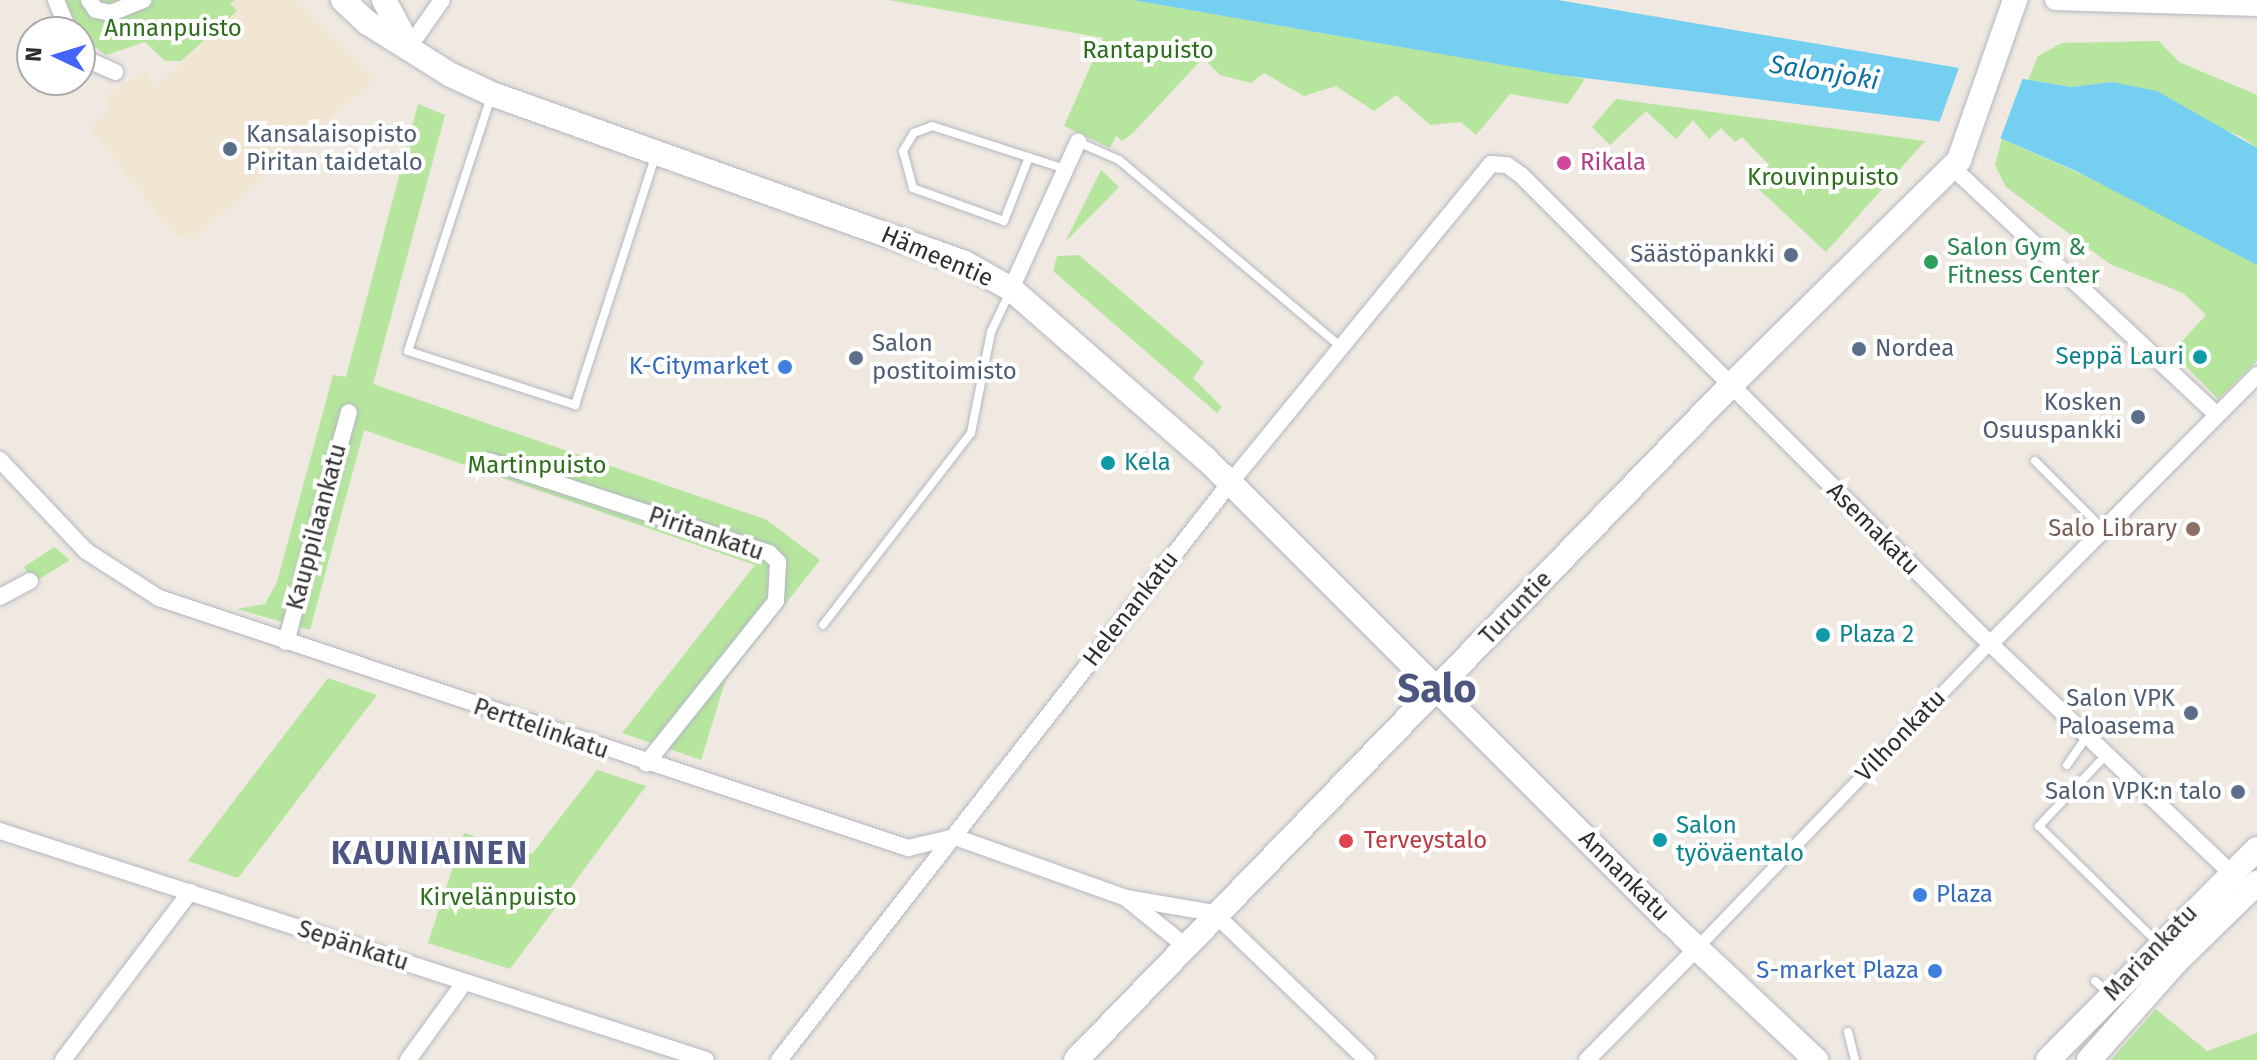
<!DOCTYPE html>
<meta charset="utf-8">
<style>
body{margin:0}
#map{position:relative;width:2257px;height:1060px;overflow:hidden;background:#efe9e1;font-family:"Fira Sans",sans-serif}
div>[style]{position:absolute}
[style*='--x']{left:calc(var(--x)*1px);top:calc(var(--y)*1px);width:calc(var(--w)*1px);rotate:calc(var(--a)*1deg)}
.education>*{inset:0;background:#f0e6d1}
.green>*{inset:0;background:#b6e59e}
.water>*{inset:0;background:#75cff0}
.pier>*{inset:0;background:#efe9e1}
.roads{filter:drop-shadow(0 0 2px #b4b7c1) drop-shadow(0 0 2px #b4b7c1)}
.service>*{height:8px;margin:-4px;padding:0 4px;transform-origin:4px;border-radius:4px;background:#fff}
.pedestrian>*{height:12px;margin:-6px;padding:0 6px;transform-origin:6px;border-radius:6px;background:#fff}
.minor>*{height:16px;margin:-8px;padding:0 8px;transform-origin:8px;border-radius:8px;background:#fff}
.tertiary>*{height:20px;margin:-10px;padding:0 10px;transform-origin:10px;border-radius:10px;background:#fff}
.secondary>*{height:24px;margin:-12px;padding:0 12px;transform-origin:12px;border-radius:12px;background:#fff}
.dots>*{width:22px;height:22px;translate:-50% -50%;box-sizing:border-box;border:4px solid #fff;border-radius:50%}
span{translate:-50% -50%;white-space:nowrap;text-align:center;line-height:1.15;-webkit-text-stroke:8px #fff;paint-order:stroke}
.park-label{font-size:24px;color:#2c6e1b}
.service-label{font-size:24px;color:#4e5e75}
.left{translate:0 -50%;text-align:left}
.right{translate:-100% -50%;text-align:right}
.hotel-label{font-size:24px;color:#b23c85}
.leisure-label{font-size:24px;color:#27864d}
.street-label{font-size:24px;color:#2e2e2e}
.culture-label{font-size:24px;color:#0d838f}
.shop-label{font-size:24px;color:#366cbe}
.education-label{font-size:24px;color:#785e54}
.health-label{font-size:24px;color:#be3a42}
.water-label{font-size:26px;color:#0d6fa3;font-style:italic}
.district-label{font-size:32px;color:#4d5680;font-weight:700;letter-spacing:2px}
.town-label{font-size:40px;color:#4d5680;font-weight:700}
.north{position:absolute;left:16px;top:16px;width:80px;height:80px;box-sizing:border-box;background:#fff;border:2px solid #ababab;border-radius:50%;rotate:274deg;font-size:22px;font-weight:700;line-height:32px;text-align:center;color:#2e2e2e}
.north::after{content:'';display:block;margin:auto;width:28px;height:36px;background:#4264fb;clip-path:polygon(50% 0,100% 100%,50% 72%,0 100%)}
</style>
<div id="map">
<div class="education">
<i style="clip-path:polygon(235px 0,296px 0,376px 79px,193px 240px,173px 234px,90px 128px,110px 110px,106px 96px,146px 71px,156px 86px,236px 12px,230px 4px)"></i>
</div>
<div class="green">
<i style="clip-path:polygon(64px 0,235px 0,230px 4px,237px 11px,181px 61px,165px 61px,145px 42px,106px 55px,86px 41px)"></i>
<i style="clip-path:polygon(888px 0,1133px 0,1585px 79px,1568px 104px,1510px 94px,1476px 135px,1461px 122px,1430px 125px,1396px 95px,1374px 111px,1336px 86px,1304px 96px,1264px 73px,1251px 83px,1220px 75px,1203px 58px,1133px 133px,1122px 141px,1116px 136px,1110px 148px,1064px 126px,1103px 38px)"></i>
<i style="clip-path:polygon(2159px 41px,2179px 62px,2257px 95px,2257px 148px,2242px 137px,2112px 82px,2071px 87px,2028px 80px,2038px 56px,2062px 43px)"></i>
<i style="clip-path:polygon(1616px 99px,1925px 141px,1826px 252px,1752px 183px,1769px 165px,1742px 137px,1735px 142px,1721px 128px,1709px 139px,1693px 120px,1676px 139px,1646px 111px,1610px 145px,1592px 127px)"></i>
<i style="clip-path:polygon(418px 104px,445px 115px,373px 384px,767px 520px,820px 560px,726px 679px,701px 760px,622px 733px,755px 565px,364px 430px,310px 630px,237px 609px,265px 604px,277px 582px,333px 375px,346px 377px)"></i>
<i style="clip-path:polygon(2002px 139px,2117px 190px,2257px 265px,2257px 361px,2218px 399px,2172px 352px,2206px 315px,2183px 293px,2110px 264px,2006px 187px,1995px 165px)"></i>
<i style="clip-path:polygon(1101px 170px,1119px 187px,1065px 242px)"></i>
<i style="clip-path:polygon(1079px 255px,1204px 362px,1193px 378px,1222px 407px,1217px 413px,1053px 271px,1057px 256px)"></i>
<i style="clip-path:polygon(54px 547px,70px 560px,33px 583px,24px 567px)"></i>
<i style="clip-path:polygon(328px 678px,377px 695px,238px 878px,188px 861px)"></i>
<i style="clip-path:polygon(597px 770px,646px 786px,510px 969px,428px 943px,464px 833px,532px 854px)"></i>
<i style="clip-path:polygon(2156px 1009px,2207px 1051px,2257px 1033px,2257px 1060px,2111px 1060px)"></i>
</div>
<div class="water">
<i style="clip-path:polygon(1133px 0,1558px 0,2071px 87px,2112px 82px,2157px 91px,2257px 148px,2257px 265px,2076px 171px,2002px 139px,1936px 121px,1560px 75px)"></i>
</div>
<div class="pier">
<i style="clip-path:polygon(1960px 65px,2024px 75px,1999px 142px,1938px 126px)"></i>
</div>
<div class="roads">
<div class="service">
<i style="--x:491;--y:97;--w:267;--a:108.1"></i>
<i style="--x:408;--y:351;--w:176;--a:17.9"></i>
<i style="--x:575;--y:405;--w:261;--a:-72.1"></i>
<i style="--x:1078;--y:142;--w:45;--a:23.7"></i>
<i style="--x:1119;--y:160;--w:290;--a:40.1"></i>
<i style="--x:1029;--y:157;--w:69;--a:111.3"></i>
<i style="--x:1004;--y:221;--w:97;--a:-160.1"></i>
<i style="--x:913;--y:188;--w:38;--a:-105"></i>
<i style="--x:903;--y:151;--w:21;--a:-59"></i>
<i style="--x:914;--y:133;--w:19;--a:-21"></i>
<i style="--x:932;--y:126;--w:140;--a:17.9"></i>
<i style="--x:2035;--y:461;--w:95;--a:45"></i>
<i style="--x:823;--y:625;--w:242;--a:-52.4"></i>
<i style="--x:971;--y:433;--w:103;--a:-78.8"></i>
<i style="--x:991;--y:332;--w:42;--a:-64.7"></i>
<i style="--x:2106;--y:755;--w:98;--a:133.3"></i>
<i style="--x:2039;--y:826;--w:167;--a:44.5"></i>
<i style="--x:2067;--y:765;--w:35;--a:-55"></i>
<i style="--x:2095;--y:981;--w:20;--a:41"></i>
<i style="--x:1848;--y:1032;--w:29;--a:76"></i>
</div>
<div class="pedestrian">
<i style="--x:1697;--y:948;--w:422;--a:-46.1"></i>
</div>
<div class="minor">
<i style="--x:56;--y:0;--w:35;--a:68"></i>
<i style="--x:89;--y:0;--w:12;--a:55"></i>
<i style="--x:96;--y:10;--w:15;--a:11"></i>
<i style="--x:111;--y:13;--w:35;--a:-22"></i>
<i style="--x:409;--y:47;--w:57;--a:-54.9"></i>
<i style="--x:80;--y:50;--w:11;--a:56"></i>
<i style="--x:86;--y:59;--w:32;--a:24"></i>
<i style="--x:1952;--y:167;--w:363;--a:43.1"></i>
<i style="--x:1011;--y:289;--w:162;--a:-65.5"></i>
<i style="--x:0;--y:460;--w:125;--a:46.6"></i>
<i style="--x:86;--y:551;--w:87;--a:32.8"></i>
<i style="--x:159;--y:598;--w:790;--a:18.46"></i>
<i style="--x:908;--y:848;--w:48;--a:-13.2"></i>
<i style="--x:955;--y:837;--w:182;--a:19.6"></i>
<i style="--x:1126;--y:898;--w:89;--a:9.7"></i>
<i style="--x:1214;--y:913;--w:212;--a:43.9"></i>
<i style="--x:489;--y:461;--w:295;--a:18.2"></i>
<i style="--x:769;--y:553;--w:13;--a:45"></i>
<i style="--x:778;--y:562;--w:39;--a:93"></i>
<i style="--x:776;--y:601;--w:208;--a:128.6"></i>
<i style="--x:0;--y:597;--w:34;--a:-28"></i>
<i style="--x:286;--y:642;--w:238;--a:-74.7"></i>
<i style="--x:1990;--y:644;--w:379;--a:-45.2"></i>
<i style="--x:0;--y:831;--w:742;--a:17.97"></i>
<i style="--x:1127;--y:899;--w:73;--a:38.9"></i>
<i style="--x:63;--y:1060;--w:211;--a:-52.9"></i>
<i style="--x:408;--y:1060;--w:95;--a:-54"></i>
<i style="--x:779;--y:1060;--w:732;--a:-51.99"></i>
<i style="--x:1230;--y:483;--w:412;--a:-50.7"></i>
<i style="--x:1491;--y:164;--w:16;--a:4"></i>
<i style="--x:1507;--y:165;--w:17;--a:36"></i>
<i style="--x:1521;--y:175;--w:648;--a:45"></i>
<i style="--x:1979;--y:633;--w:356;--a:43.6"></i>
<i style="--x:1587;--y:1060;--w:157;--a:-45.5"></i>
</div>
<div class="tertiary">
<i style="--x:2055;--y:0;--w:202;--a:1.7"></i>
</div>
<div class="secondary">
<i style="--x:343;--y:0;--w:34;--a:43"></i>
<i style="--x:368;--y:23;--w:98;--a:32.1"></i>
<i style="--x:451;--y:75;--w:45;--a:24.9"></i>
<i style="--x:492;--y:94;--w:502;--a:19.66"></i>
<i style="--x:965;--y:263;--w:53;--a:29.5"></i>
<i style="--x:1011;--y:289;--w:259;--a:41.1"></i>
<i style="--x:1206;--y:459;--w:677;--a:44.94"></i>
<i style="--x:1685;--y:937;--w:180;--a:43.2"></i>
<i style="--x:384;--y:0;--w:51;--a:61.9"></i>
<i style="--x:1076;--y:1060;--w:938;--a:-45.86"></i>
<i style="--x:1729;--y:387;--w:323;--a:-44.6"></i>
<i style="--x:1959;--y:160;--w:170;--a:-70.7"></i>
<i style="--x:2048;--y:1060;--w:297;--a:-45.3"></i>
<i style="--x:2089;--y:1060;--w:132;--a:-48.4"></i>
<i style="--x:2177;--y:961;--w:112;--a:-44.3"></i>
</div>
</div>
<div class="dots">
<i style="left:230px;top:149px;background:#5c6f8a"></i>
<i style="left:1564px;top:163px;background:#d1479c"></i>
<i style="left:1791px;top:255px;background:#5c6f8a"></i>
<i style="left:1931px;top:262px;background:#2e9e5b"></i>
<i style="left:1859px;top:349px;background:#5c6f8a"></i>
<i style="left:2200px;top:357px;background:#0f9aa8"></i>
<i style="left:856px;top:358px;background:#5c6f8a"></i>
<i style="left:785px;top:367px;background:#3f7fe0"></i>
<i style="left:2138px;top:417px;background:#5c6f8a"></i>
<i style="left:1108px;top:463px;background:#0f9aa8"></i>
<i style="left:2193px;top:529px;background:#8d6e63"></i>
<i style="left:1823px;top:635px;background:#0f9aa8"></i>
<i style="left:2191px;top:713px;background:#5c6f8a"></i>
<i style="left:2238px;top:792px;background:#5c6f8a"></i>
<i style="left:1660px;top:840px;background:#0f9aa8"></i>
<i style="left:1346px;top:841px;background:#e0444e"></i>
<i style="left:1920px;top:895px;background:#3f7fe0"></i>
<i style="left:1935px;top:971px;background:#3f7fe0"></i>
</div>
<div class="park-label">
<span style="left:173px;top:29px">Annanpuisto</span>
<span style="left:1148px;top:51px">Rantapuisto</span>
<span style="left:1823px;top:178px">Krouvinpuisto</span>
<span style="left:537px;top:466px">Martinpuisto</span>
<span style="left:498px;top:898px">Kirvelänpuisto</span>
</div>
<div class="service-label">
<span class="left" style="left:246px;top:149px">Kansalaisopisto<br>Piritan taidetalo</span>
<span class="right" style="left:1775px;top:255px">Säästöpankki</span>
<span class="left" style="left:872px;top:358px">Salon<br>postitoimisto</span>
<span class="left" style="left:1875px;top:349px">Nordea</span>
<span class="right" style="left:2122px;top:417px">Kosken<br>Osuuspankki</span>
<span class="right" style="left:2175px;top:713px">Salon VPK<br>Paloasema</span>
<span class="right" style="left:2222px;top:792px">Salon VPK:n talo</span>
</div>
<div class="hotel-label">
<span class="left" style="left:1580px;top:163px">Rikala</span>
</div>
<div class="leisure-label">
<span class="left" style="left:1947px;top:262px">Salon Gym &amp;<br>Fitness Center</span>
</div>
<div class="street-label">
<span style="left:937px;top:257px;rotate:23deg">Hämeentie</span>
<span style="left:317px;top:527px;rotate:-75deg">Kauppilaankatu</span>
<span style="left:1873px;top:529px;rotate:45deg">Asemakatu</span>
<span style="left:706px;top:534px;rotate:19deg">Piritankatu</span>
<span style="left:1516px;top:608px;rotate:-46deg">Turuntie</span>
<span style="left:1131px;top:609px;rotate:-52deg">Helenankatu</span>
<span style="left:541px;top:729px;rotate:19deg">Perttelinkatu</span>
<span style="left:1901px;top:736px;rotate:-46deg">Vilhonkatu</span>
<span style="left:1624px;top:876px;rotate:45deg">Annankatu</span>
<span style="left:353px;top:946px;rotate:18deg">Sepänkatu</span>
<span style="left:2151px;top:953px;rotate:-46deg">Mariankatu</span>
</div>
<div class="culture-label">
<span class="right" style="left:2184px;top:357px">Seppä Lauri</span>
<span class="left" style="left:1124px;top:463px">Kela</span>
<span class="left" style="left:1839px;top:635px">Plaza 2</span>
<span class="left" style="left:1676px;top:840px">Salon<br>työväentalo</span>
</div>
<div class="shop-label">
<span class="right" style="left:769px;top:367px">K-Citymarket</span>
<span class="left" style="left:1936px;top:895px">Plaza</span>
<span class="right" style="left:1919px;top:971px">S-market Plaza</span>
</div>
<div class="education-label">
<span class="right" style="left:2177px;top:529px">Salo Library</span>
</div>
<div class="health-label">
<span class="left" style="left:1364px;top:841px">Terveystalo</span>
</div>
<div class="water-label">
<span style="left:1824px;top:73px;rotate:9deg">Salonjoki</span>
</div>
<div class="district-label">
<span style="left:430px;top:853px">KAUNIAINEN</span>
</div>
<div class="town-label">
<span style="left:1437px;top:689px">Salo</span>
</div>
<div class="north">N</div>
</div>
